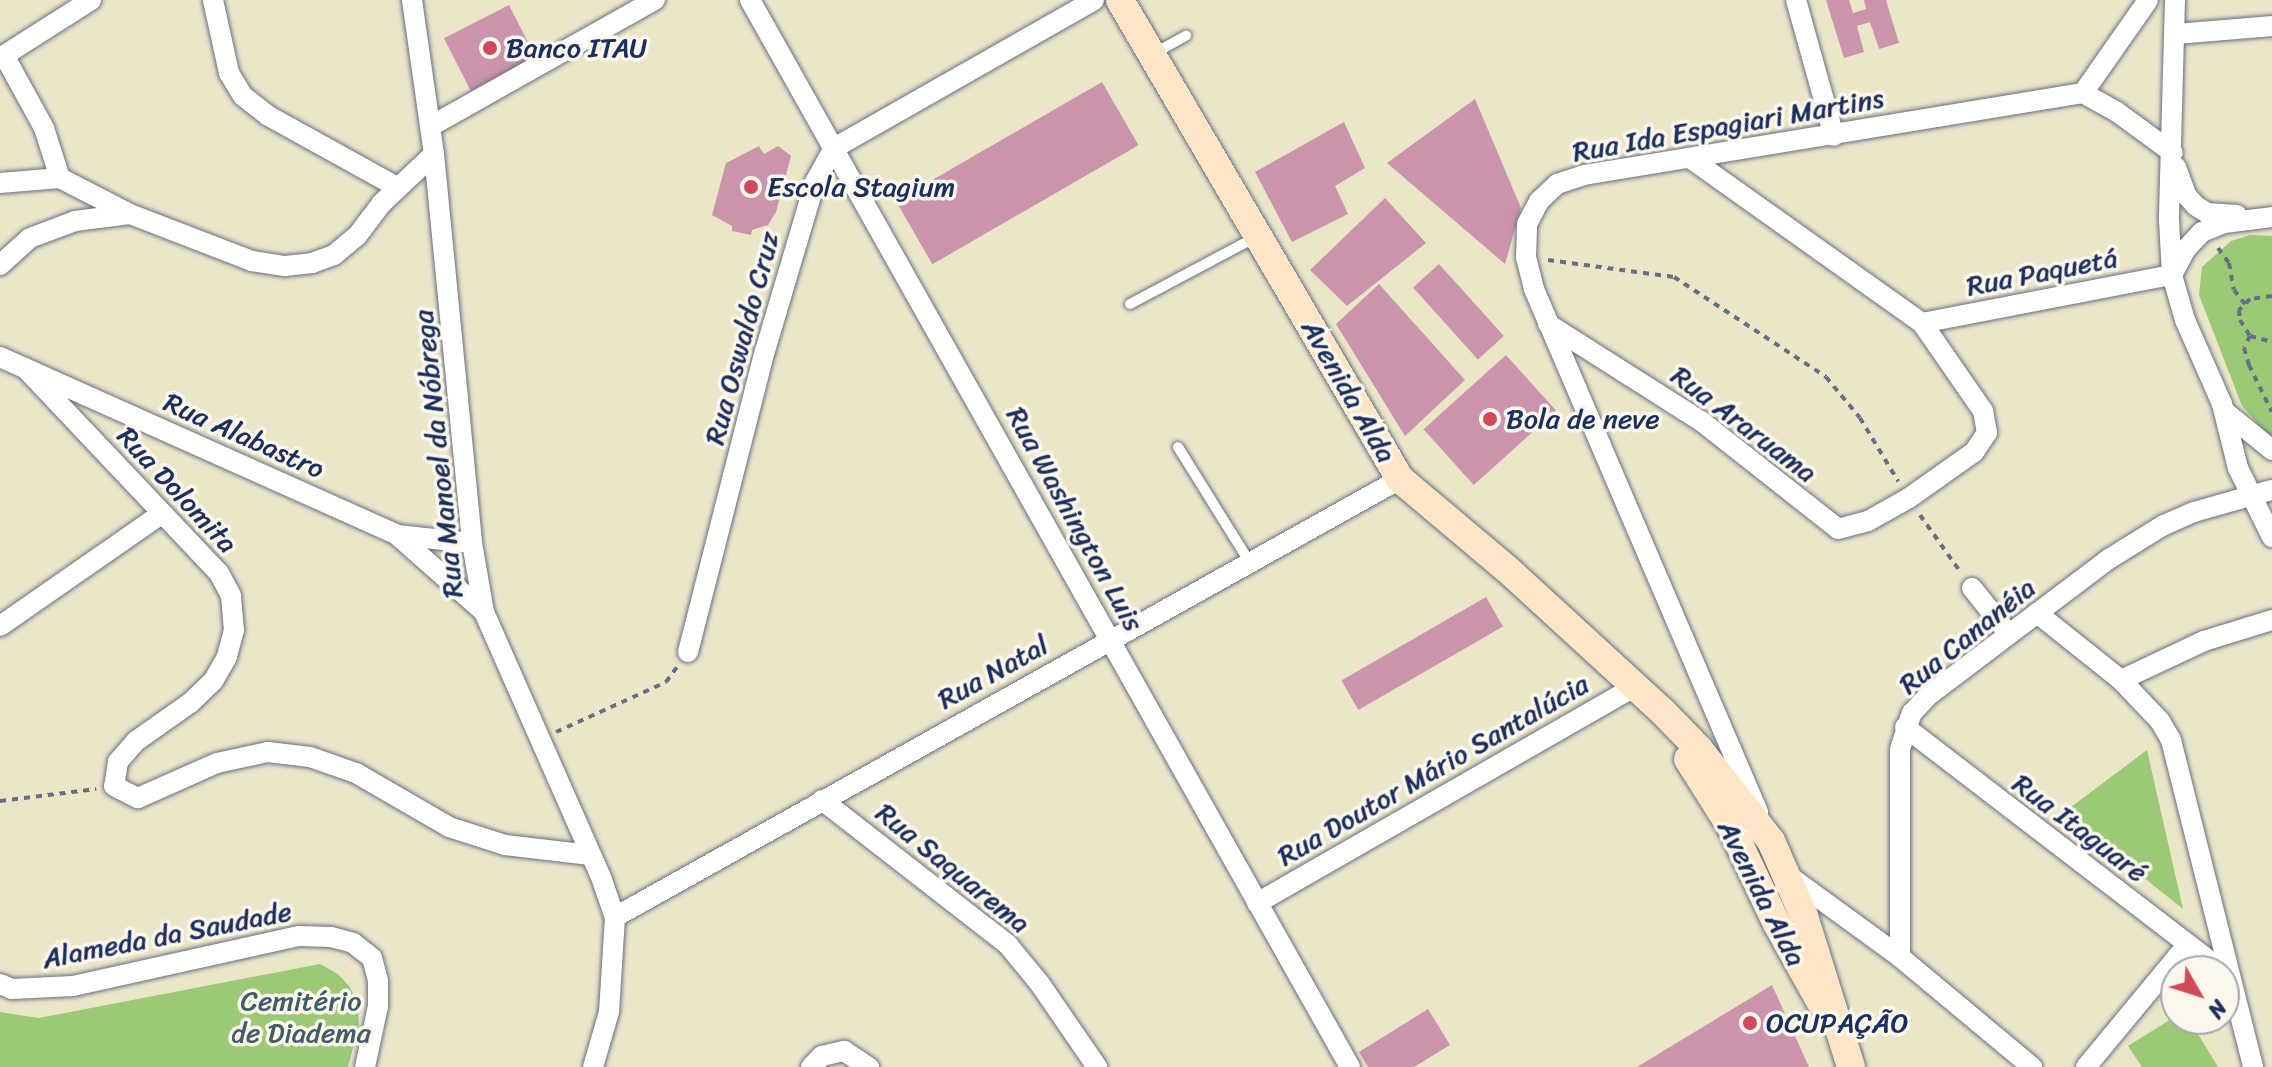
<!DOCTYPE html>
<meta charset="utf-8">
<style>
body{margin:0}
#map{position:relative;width:2272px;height:1067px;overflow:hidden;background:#ece6c9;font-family:Sriracha,sans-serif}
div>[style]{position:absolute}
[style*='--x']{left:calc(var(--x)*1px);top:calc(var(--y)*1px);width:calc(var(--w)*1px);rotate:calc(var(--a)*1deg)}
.green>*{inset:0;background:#9cc976}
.building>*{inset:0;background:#c994ac;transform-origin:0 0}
.path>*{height:4px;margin-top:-2px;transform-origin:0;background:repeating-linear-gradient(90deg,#646f83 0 6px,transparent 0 12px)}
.roads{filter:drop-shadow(0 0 2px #646f83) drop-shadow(0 0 2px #646f83)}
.lane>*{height:10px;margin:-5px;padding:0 5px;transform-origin:5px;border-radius:5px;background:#fff}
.street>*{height:20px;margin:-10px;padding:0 10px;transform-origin:10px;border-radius:10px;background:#fff}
.secondary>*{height:28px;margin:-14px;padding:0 14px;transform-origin:14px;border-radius:14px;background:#fee5c5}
.dots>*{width:22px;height:22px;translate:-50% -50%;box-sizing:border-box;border:4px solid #fbf7ec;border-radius:50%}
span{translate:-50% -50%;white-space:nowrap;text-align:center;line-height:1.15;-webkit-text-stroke:7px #fbf7ec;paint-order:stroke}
.poi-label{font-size:28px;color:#1b2f5e}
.left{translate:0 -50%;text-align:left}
.street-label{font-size:28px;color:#1b2f5e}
.park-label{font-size:28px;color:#425d65}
.north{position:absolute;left:2160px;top:955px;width:80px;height:80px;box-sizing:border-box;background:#fbf7ec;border:2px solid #a1a7b3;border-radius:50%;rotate:129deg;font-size:22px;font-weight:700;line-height:32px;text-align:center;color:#1b2f5e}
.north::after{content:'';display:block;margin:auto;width:28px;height:36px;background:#d1495b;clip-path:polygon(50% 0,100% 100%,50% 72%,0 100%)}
</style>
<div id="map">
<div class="green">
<i style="clip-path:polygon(2250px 235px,2272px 236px,2272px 440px,2242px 406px,2199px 295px,2202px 267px,2231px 241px)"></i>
<i style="clip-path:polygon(2147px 750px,2183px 909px,2063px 813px)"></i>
<i style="clip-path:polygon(320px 964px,338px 974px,350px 987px,358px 1005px,359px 1026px,348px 1067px,0 1067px,0 1012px,39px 1018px)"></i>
<i style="clip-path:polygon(2176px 1016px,2189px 1019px,2218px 1067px,2142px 1067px,2128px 1046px)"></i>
</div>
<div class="building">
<i style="clip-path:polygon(1826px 0,1849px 0,1853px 13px,1866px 9px,1864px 0,1886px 0,1899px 43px,1879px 49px,1870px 22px,1857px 26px,1864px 52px,1844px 58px)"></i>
<i style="left:509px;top:5px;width:59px;height:73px;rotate:63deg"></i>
<i style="left:1102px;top:82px;width:73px;height:238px;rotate:60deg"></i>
<i style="clip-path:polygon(1475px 99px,1521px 208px,1505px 264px,1387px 163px)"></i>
<i style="clip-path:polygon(1344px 122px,1365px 168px,1335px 186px,1348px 214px,1292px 242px,1255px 172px)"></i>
<i style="clip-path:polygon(759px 146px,764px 154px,778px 146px,791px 156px,776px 212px,768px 225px,752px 230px,751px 235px,732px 231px,732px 226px,712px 215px,726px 163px)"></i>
<i style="clip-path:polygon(1385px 198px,1426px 243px,1347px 306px,1310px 270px)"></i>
<i style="left:1439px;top:264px;width:97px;height:35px;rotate:48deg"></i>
<i style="clip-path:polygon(1379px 284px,1465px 380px,1405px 436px,1336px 324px)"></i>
<i style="left:1506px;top:355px;width:75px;height:111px;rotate:48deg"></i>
<i style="left:1486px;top:597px;width:34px;height:167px;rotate:60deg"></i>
<i style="clip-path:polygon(1772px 985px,1809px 1067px,1637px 1067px)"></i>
<i style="clip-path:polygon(1428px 1009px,1450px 1045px,1414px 1067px,1368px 1067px,1359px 1052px)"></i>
</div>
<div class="path">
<i style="--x:2218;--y:248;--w:19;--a:54"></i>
<i style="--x:2229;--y:263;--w:27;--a:80"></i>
<i style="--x:2234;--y:290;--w:18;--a:52"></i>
<i style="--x:1548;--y:260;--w:127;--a:7.7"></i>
<i style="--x:1674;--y:277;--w:182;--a:33.3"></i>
<i style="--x:1826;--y:377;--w:53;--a:50.3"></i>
<i style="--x:1860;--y:418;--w:74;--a:58.9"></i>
<i style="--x:2272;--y:296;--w:22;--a:172"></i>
<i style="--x:2250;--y:299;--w:16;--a:135"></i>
<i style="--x:2239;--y:310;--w:10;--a:84"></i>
<i style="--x:2240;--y:320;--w:19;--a:58"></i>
<i style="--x:2250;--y:336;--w:13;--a:117"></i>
<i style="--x:2244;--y:348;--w:18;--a:74"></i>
<i style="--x:2249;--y:365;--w:52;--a:63.9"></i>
<i style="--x:2250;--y:336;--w:23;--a:15"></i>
<i style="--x:1920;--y:515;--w:71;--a:54.7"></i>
<i style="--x:556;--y:732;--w:121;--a:-24.4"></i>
<i style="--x:666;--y:682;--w:19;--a:-54"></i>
<i style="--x:0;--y:801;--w:97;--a:-7.1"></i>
</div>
<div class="roads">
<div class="lane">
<i style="--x:1153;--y:54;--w:38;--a:-29"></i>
<i style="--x:1130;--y:304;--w:143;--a:-28"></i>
<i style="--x:1178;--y:447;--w:134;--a:58.1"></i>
</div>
<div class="street">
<i style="--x:213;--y:0;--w:75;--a:77.6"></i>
<i style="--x:229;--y:73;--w:27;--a:59"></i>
<i style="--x:243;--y:96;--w:31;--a:38"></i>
<i style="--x:267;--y:115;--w:149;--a:29"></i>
<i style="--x:412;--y:0;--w:156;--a:81.9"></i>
<i style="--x:434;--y:154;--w:391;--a:84.4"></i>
<i style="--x:472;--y:543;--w:70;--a:80.1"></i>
<i style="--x:484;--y:612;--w:293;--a:66.2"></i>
<i style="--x:602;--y:880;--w:39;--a:71"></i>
<i style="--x:615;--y:917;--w:95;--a:93.6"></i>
<i style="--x:609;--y:1012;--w:57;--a:106.2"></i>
<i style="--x:750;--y:0;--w:1224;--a:60.65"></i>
<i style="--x:1796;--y:0;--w:141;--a:74.4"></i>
<i style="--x:2175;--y:0;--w:220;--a:91.6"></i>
<i style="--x:2169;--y:220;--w:55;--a:86.9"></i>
<i style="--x:2172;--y:275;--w:47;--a:73.9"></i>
<i style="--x:2185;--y:320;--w:92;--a:66.2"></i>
<i style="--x:2222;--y:404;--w:66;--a:76"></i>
<i style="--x:2238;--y:468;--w:77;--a:63.8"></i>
<i style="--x:2177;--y:34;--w:95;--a:-4.8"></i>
<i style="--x:5;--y:57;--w:81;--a:61.2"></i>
<i style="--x:44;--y:128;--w:52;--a:72.3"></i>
<i style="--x:0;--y:58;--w:108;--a:-32.5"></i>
<i style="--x:2083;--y:93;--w:113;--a:-55"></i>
<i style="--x:431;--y:126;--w:257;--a:-29.4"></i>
<i style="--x:2176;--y:167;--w:30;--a:70"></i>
<i style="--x:2186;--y:195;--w:15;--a:48"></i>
<i style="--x:2196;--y:206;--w:13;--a:32"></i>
<i style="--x:2207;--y:213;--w:30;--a:4"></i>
<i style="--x:0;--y:183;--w:60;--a:-4.8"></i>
<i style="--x:60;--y:178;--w:79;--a:27.2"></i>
<i style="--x:130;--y:214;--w:131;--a:21.1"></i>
<i style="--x:252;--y:261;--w:33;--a:9"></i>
<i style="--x:285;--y:266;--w:27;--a:-6"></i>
<i style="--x:312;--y:263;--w:23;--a:-20"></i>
<i style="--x:334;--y:255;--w:30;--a:-40"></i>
<i style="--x:357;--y:236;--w:41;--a:-52.9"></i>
<i style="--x:382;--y:203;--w:71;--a:-43.3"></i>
<i style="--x:0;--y:265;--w:40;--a:-42"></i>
<i style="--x:30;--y:238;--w:48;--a:-20.7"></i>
<i style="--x:75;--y:221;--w:55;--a:-7.3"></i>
<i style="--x:1922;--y:323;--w:255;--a:-10.9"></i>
<i style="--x:2172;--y:275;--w:30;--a:-62"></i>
<i style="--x:2186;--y:249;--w:23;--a:-47"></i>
<i style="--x:2202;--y:232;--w:24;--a:-22"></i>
<i style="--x:2224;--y:223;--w:48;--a:-7.1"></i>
<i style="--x:1548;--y:324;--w:181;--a:32.4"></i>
<i style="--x:1701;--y:421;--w:174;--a:38.2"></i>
<i style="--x:1838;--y:529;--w:31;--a:-15"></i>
<i style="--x:1868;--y:521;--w:47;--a:-29.3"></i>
<i style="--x:1909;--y:498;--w:80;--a:-35.3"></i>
<i style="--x:1974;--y:452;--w:23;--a:-56"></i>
<i style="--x:1987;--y:433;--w:22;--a:-100"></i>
<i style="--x:1983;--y:411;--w:107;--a:-124.7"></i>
<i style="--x:1922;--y:323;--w:281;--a:-144.6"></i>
<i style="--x:0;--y:357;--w:435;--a:24.1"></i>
<i style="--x:397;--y:535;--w:75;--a:6.1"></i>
<i style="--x:25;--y:368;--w:282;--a:46.6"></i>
<i style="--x:219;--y:573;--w:26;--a:62"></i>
<i style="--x:231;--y:596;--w:34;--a:85"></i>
<i style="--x:234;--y:630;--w:28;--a:105"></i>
<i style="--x:227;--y:657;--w:28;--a:120"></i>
<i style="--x:213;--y:681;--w:32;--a:136"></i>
<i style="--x:190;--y:703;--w:66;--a:144.9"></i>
<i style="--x:136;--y:741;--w:28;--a:131"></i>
<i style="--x:118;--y:762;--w:24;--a:99"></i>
<i style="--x:114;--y:786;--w:27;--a:27"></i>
<i style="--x:138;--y:798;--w:86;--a:-23.9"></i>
<i style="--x:217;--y:763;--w:52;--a:-12.2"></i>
<i style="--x:268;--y:752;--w:42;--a:6.8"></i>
<i style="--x:310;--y:757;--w:49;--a:19.2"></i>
<i style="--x:356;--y:773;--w:108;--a:30.1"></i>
<i style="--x:449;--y:827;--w:59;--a:17.8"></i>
<i style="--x:505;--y:845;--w:86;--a:6.7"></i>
<i style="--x:2224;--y:411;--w:62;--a:39.1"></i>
<i style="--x:397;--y:535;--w:116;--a:41.5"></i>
<i style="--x:1972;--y:588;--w:58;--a:51.3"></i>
<i style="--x:2037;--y:613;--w:107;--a:38.6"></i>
<i style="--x:2121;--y:680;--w:57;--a:46.4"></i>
<i style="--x:2160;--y:721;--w:22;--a:60"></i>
<i style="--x:2171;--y:740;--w:337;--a:75.9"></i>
<i style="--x:0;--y:626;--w:196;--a:-34.8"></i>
<i style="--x:688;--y:652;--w:311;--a:-75.7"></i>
<i style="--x:765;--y:351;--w:176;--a:-73.5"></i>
<i style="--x:815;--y:182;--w:39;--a:-61"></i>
<i style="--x:834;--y:148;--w:299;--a:-29.6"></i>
<i style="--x:2121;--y:680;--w:92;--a:-25.2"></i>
<i style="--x:2204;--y:641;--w:71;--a:-17.2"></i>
<i style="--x:1905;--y:727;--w:401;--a:37.5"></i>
<i style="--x:822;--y:800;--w:236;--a:37.9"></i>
<i style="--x:1008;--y:945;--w:50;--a:50.6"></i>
<i style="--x:1040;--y:984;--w:101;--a:55.5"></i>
<i style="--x:1758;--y:812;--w:569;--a:-113.19"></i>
<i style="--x:1534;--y:289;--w:33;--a:-104"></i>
<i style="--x:1526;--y:257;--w:33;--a:-88"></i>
<i style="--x:1527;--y:224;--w:26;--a:-62"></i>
<i style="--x:1539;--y:201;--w:25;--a:-43"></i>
<i style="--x:1557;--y:184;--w:28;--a:-18"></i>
<i style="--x:1584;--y:175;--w:506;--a:-9.33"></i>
<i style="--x:2083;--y:93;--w:39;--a:29"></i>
<i style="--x:2117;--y:112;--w:69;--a:36.2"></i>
<i style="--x:1789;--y:876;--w:137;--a:36.1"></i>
<i style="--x:1900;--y:957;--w:172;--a:39.8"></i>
<i style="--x:1257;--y:903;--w:437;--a:-29.8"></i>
<i style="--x:615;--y:917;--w:899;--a:-29.16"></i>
<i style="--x:1900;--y:957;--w:208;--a:-90"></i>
<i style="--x:1900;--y:749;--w:38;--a:-72"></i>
<i style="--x:1912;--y:713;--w:25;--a:-47"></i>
<i style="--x:1929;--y:695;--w:226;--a:-37.1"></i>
<i style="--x:2109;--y:559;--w:62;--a:-31.9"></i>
<i style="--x:2162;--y:526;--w:35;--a:-24"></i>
<i style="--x:2194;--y:512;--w:81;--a:-15.8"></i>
<i style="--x:0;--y:984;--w:13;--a:23"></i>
<i style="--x:12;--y:989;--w:61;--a:-2.8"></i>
<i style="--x:73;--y:986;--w:231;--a:-12.5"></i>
<i style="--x:299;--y:936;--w:32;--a:2"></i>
<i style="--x:331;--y:937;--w:23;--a:15"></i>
<i style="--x:353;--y:943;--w:24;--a:38"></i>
<i style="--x:372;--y:958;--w:24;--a:75"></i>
<i style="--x:378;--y:981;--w:25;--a:90"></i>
<i style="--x:378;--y:1006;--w:62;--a:102"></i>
<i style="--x:811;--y:1067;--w:16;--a:-45"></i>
<i style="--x:822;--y:1056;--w:23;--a:-13"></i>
<i style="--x:844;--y:1051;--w:30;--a:33"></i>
<i style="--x:2086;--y:1067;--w:158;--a:-50.4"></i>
</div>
<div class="secondary">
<i style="--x:1120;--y:0;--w:555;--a:59.69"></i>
<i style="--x:1400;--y:479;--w:140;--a:40.1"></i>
<i style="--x:1507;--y:569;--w:212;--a:42.5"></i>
<i style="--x:1663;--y:712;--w:52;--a:45.8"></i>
<i style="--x:1699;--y:749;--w:117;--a:52"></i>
<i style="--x:1771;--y:841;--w:82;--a:66.3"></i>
<i style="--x:1804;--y:916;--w:158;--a:72.7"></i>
<i style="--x:1688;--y:759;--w:83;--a:57.8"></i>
<i style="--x:1732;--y:829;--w:105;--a:64.7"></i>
<i style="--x:1777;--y:924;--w:90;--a:60.9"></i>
</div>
</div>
<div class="dots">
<i style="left:490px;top:48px;background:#d1495b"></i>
<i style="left:751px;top:187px;background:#d1495b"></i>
<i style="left:1490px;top:419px;background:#d1495b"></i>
<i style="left:1750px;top:1023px;background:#d1495b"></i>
</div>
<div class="poi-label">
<span class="left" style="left:506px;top:48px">Banco ITAU</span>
<span class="left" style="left:767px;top:187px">Escola Stagium</span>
<span class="left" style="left:1506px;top:419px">Bola de neve</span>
<span class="left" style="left:1766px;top:1023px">OCUPAÇÃO</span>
</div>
<div class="street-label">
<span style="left:1728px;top:125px;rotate:-10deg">Rua Ida Espagiari Martins</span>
<span style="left:2042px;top:272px;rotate:-11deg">Rua Paquetá</span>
<span style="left:742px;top:338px;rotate:-75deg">Rua Oswaldo Cruz</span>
<span style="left:1349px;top:391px;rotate:60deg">Avenida Alda</span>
<span style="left:1744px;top:424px;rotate:37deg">Rua Araruama</span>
<span style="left:244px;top:436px;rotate:24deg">Rua Alabastro</span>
<span style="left:438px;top:454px;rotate:-96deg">Rua Manoel da Nóbrega</span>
<span style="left:177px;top:490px;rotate:47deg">Rua Dolomita</span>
<span style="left:1075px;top:519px;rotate:61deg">Rua Washington Luis</span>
<span style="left:1967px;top:636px;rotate:-39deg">Rua Cananéia</span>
<span style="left:993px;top:672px;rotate:-29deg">Rua Natal</span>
<span style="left:1433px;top:770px;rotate:-30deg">Rua Doutor Mário Santalúcia</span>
<span style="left:2080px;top:828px;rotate:37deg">Rua Itaguaré</span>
<span style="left:953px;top:868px;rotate:39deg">Rua Saquarema</span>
<span style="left:1762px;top:893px;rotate:63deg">Avenida Alda</span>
<span style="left:167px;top:935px;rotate:-11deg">Alameda da Saudade</span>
</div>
<div class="park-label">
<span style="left:301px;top:1017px">Cemitério<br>de Diadema</span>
</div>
<div class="north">N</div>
</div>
